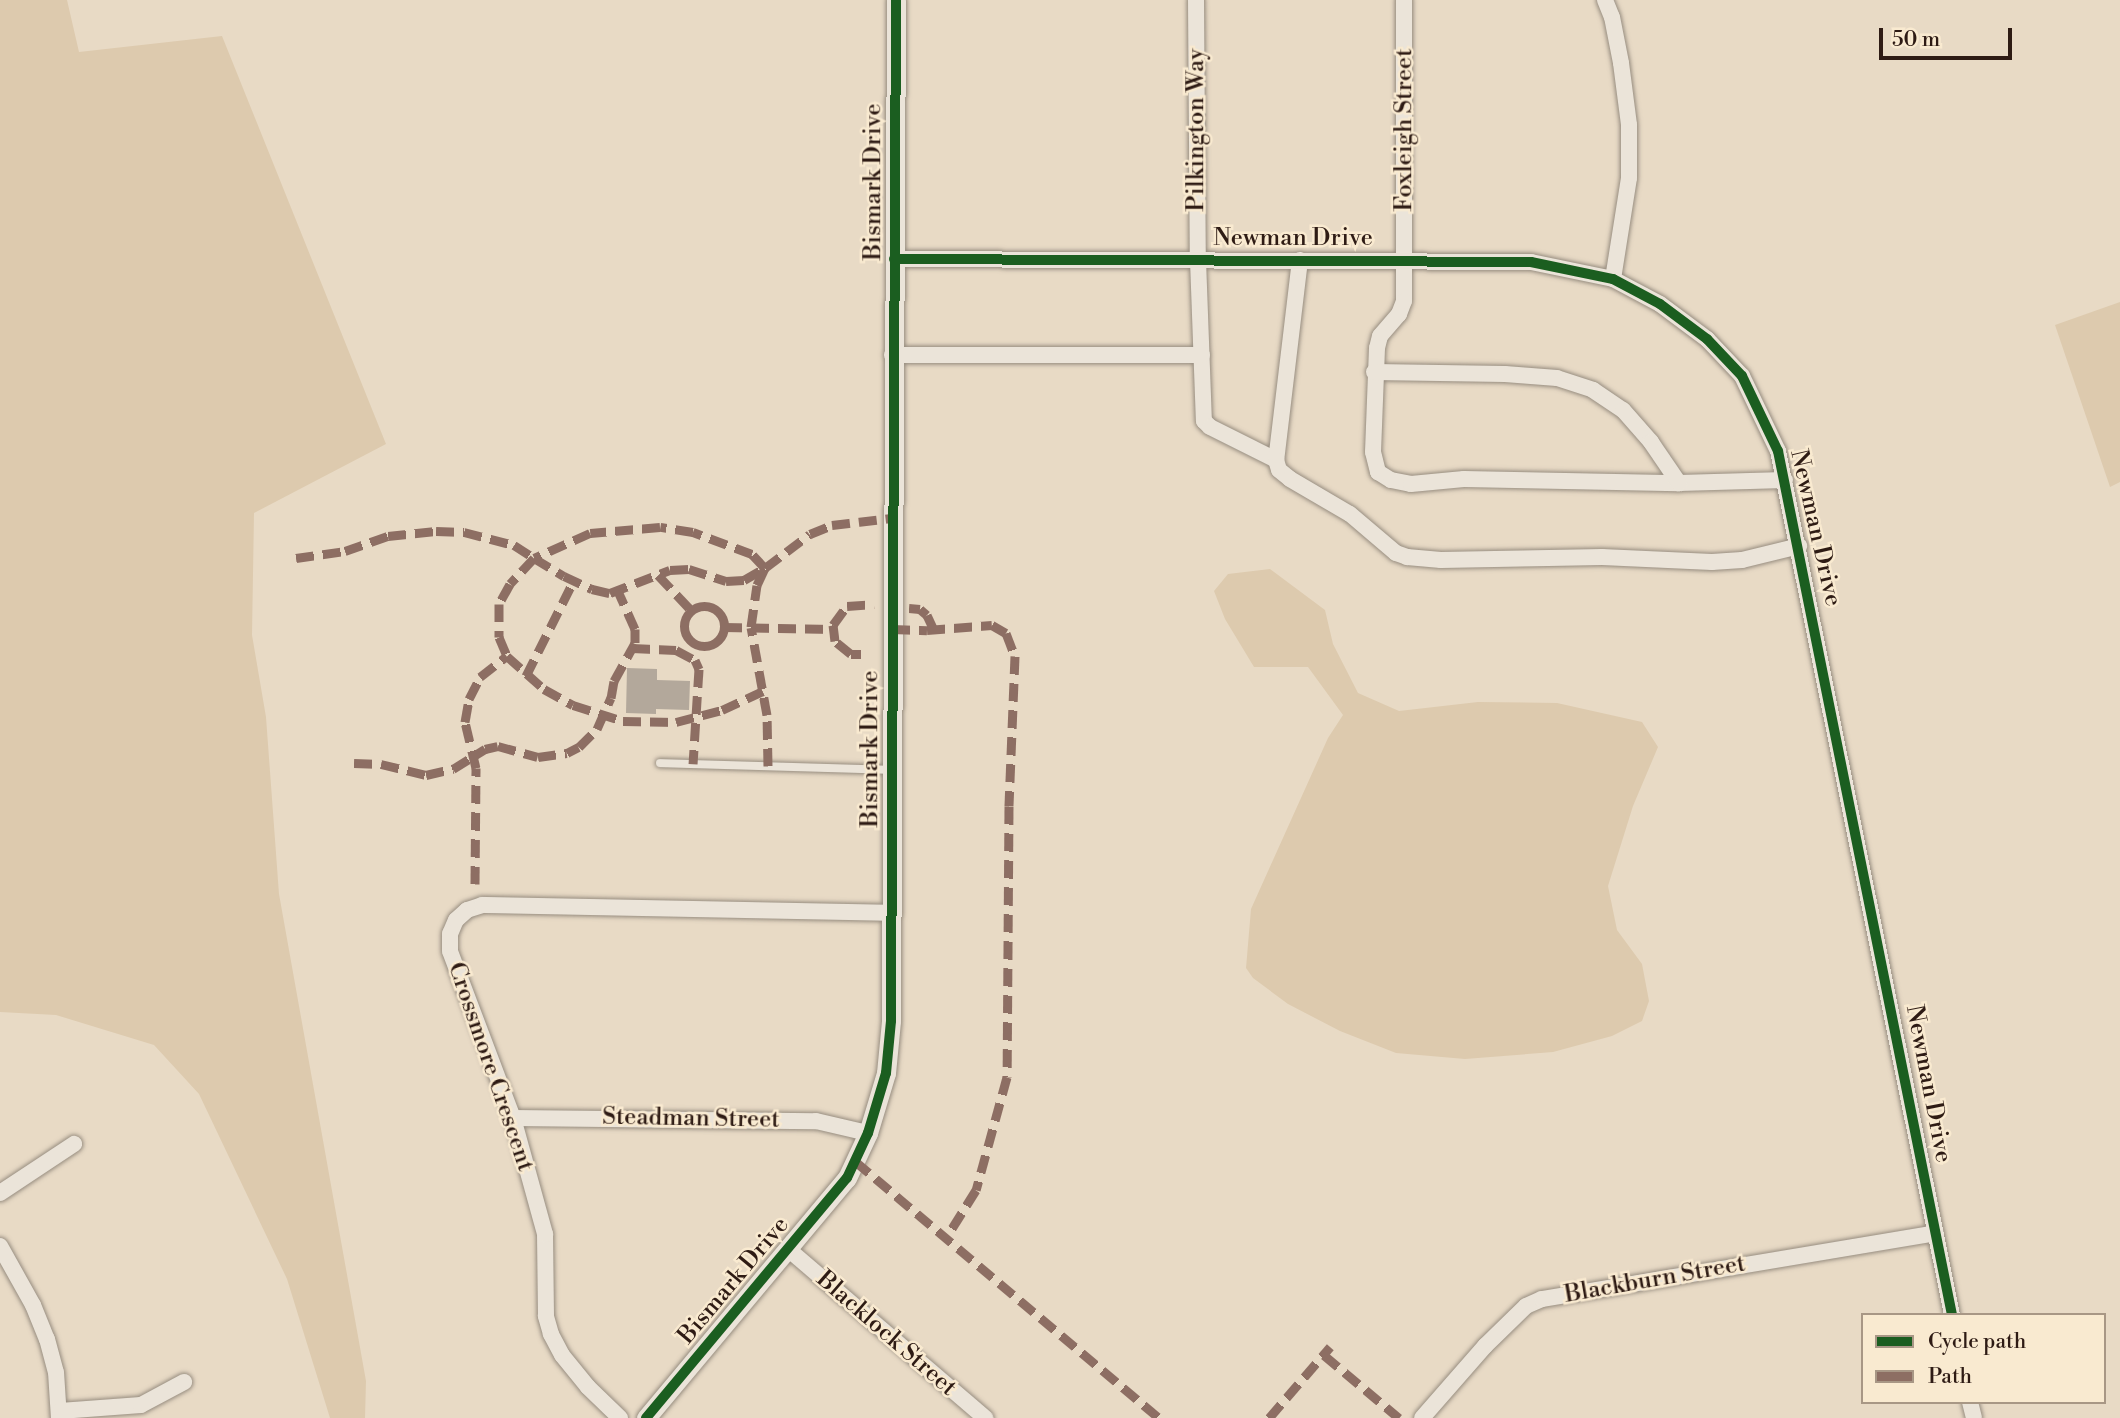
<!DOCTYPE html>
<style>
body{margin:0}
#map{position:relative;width:2120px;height:1418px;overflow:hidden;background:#e8dac5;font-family:"Libre Bodoni",serif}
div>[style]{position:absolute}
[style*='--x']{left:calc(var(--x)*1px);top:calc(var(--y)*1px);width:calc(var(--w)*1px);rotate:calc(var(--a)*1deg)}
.green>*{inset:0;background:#ddcaae}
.building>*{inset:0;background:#b3a89b}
.roads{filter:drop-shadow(0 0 2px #978d80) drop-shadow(0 0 2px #978d80)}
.service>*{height:8px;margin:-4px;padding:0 4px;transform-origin:4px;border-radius:4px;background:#ebe4d9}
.minor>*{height:16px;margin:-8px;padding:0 8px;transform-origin:8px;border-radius:8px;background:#ebe4d9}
.tertiary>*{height:19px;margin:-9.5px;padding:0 9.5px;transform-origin:9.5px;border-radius:9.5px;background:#ebe4d9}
.quiet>*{height:9px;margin-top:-4.5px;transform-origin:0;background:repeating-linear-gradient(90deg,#8d6e63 0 18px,transparent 0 27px)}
.quiet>.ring{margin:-4.5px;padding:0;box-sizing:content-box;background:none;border:9px solid #8d6e63;border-radius:50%}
.cycleway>*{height:10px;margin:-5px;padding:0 5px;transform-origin:5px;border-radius:5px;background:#1b5e20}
span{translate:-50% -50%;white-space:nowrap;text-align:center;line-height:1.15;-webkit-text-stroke:5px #f9ead0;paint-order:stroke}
.street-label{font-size:24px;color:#2e1b14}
.legend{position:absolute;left:1861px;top:1313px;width:245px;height:91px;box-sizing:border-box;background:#f9ead0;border:2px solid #a89785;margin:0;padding:9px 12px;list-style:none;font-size:21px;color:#2e1b14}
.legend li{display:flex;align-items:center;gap:14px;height:35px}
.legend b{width:35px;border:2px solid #a89785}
.scale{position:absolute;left:1879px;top:28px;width:133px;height:32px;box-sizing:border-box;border:4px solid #2e1b14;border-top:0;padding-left:9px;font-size:21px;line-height:24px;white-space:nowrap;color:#2e1b14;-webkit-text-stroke:5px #f9ead0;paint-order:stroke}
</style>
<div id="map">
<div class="green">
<i style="clip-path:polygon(0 0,67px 0,79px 52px,222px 36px,386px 444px,254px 513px,252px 635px,266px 717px,279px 894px,366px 1381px,365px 1418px,330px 1418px,287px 1279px,199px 1094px,154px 1045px,56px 1015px,0 1012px)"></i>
<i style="clip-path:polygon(2120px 302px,2120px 482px,2110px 487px,2055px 325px)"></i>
<i style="clip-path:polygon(1270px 569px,1325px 610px,1333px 644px,1358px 693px,1399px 711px,1478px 702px,1557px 703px,1642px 722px,1658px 747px,1633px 806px,1608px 886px,1617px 930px,1642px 964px,1649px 1001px,1642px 1021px,1612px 1036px,1553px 1052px,1465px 1059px,1396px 1053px,1340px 1031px,1288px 1004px,1253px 978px,1246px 968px,1251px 909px,1328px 738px,1343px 715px,1308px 667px,1254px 667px,1225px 619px,1214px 591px,1228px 574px)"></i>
</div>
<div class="building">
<i style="clip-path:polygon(627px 668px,657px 669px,657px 680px,690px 681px,689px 710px,656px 709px,656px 714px,626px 713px)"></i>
</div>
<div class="roads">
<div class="service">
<i style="--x:660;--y:763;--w:232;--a:1.7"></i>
</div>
<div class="minor">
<i style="--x:1196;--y:0;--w:260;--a:89.6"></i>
<i style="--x:1198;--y:260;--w:161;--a:87.9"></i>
<i style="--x:1204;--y:421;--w:8;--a:45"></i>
<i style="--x:1210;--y:427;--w:74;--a:26.6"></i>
<i style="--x:1404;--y:0;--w:301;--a:90"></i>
<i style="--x:1404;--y:301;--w:14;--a:111"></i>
<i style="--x:1399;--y:314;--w:29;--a:131"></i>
<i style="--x:1380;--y:336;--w:12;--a:104"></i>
<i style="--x:1377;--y:348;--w:104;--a:92.2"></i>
<i style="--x:1373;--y:452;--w:21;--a:76"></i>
<i style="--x:1378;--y:472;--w:15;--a:32"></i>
<i style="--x:1391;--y:480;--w:20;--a:11"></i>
<i style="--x:1411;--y:484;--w:53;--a:-5.4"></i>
<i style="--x:1464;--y:479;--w:215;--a:1.1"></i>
<i style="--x:1679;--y:483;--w:106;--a:-1.6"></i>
<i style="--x:1605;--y:0;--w:18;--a:68"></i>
<i style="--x:1612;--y:17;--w:47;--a:78.9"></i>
<i style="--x:1621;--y:63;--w:63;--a:82.6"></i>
<i style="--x:1629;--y:125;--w:53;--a:90"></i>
<i style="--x:1629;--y:178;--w:102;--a:99"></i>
<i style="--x:894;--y:259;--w:637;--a:0.27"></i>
<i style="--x:1531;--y:262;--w:84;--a:11.7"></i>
<i style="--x:1613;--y:279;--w:53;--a:28"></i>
<i style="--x:1660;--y:304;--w:59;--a:36.7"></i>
<i style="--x:1707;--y:339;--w:51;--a:46.6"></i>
<i style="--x:1742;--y:376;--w:83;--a:64.4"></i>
<i style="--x:1778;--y:451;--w:881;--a:78.61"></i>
<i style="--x:1300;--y:260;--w:201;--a:96.8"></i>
<i style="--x:1276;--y:460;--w:10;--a:73"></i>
<i style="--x:1279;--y:470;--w:14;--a:39"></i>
<i style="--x:1290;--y:479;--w:69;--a:30.3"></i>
<i style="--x:1350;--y:514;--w:60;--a:40.3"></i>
<i style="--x:1396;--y:553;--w:12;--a:20"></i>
<i style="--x:1407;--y:557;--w:34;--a:5"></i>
<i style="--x:1441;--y:560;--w:161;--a:-1.1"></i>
<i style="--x:1602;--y:557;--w:110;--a:2.6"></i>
<i style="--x:1712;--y:562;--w:30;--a:-4"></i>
<i style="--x:1742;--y:560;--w:59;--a:-13.8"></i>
<i style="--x:892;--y:355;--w:310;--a:0"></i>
<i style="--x:1374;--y:372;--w:131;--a:0.9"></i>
<i style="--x:1505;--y:374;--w:52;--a:4.4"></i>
<i style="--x:1557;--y:378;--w:38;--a:18"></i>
<i style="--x:1593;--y:390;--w:36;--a:34"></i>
<i style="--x:1623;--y:410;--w:43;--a:48.8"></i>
<i style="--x:1651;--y:442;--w:50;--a:55.7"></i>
<i style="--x:513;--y:1118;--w:303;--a:0.6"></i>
<i style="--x:816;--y:1121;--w:53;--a:13"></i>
<i style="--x:0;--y:1193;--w:89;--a:-33.5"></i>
<i style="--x:0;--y:1246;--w:68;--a:60.8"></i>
<i style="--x:33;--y:1305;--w:37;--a:68"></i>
<i style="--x:47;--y:1339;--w:34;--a:75"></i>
<i style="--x:56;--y:1372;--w:46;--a:86.3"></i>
<i style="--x:788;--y:1249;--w:260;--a:40.6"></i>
<i style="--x:1970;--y:1402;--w:16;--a:76"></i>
<i style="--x:60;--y:1411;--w:81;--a:-4.2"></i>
<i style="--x:141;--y:1405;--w:49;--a:-28.1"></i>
<i style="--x:620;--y:1418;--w:45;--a:-135.9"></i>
<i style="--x:588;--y:1387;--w:41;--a:-129.1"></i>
<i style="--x:562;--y:1355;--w:24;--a:-118"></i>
<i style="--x:551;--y:1334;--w:19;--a:-106"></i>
<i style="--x:546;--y:1316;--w:82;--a:-90.7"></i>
<i style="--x:545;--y:1234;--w:120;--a:-105.4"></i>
<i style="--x:513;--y:1118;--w:178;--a:-110.7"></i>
<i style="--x:450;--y:951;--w:17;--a:-90"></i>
<i style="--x:450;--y:934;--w:15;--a:-67"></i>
<i style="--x:456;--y:920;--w:15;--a:-42"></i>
<i style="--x:467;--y:910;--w:16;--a:-18"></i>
<i style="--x:482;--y:905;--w:410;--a:1.1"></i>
<i style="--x:1422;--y:1418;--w:96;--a:-48.8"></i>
<i style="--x:1485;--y:1346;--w:57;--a:-44.3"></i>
<i style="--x:1526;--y:1306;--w:17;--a:-24"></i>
<i style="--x:1542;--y:1299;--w:399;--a:-9.5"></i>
</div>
<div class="tertiary">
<i style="--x:646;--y:1418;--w:313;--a:-50.1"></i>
<i style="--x:847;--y:1178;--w:50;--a:-65"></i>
<i style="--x:868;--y:1133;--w:63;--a:-73.3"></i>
<i style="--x:886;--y:1073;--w:52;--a:-84.5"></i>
<i style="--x:891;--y:1021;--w:1021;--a:-89.72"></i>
</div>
</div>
<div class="quiet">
<i style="--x:296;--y:558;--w:49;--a:-8.1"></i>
<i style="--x:345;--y:551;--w:46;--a:-19.2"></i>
<i style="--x:388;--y:536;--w:48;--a:-5.9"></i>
<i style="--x:436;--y:531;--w:28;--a:2"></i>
<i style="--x:464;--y:532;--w:52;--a:14.6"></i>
<i style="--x:514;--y:545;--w:24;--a:33"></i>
<i style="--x:534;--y:558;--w:35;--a:31"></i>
<i style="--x:564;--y:576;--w:31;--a:25"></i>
<i style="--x:592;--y:589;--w:18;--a:13"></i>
<i style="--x:610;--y:593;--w:64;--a:-21"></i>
<i style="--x:670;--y:570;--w:19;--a:-3"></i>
<i style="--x:689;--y:569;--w:39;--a:18"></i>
<i style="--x:726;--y:581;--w:18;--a:-3"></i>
<i style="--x:744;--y:580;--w:24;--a:-30"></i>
<i style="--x:765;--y:568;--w:19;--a:-133"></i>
<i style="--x:752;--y:554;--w:63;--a:-159.6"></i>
<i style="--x:693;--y:532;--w:33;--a:-171"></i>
<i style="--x:660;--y:527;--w:70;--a:175.1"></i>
<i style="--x:590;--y:533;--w:61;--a:155.9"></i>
<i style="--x:534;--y:558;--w:35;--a:133"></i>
<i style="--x:510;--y:584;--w:23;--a:119"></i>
<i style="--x:499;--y:604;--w:33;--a:90"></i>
<i style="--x:499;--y:637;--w:21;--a:67"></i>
<i style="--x:507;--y:656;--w:50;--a:41.7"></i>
<i style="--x:544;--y:689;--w:33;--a:29"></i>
<i style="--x:573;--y:705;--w:52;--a:17.7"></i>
<i style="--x:623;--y:721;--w:53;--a:1.1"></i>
<i style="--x:676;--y:722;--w:48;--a:-14.6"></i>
<i style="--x:722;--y:710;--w:45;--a:-24.9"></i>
<i style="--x:658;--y:575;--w:48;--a:46.7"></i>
<i class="ring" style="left:684px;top:606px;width:31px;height:31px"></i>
<i style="--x:909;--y:608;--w:11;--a:5"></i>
<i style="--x:920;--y:609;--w:9;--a:41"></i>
<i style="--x:927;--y:615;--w:17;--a:65"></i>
<i style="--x:724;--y:627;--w:109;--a:1.1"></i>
<i style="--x:892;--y:629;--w:35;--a:2"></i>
<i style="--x:927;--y:630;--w:65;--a:-4.4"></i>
<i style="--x:992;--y:625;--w:16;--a:30"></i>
<i style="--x:1006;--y:633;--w:25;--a:69"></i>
<i style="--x:1015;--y:656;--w:150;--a:92.3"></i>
<i style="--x:1009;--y:806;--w:271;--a:90.4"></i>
<i style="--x:1007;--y:1077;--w:117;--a:105.3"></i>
<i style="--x:976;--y:1190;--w:57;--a:122"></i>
<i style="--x:632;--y:648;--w:44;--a:2.6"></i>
<i style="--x:676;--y:650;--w:21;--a:28"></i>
<i style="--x:695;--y:660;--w:10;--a:66"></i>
<i style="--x:699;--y:669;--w:95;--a:93.6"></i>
<i style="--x:861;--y:654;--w:10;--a:180"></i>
<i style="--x:851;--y:654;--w:21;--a:-141"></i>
<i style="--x:835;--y:641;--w:16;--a:-97"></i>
<i style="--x:833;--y:625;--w:24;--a:-54"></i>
<i style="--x:847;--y:606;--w:27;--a:-4"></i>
<i style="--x:526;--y:676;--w:107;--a:-63.4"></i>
<i style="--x:354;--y:763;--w:27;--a:2"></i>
<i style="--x:381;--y:764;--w:46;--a:13.7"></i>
<i style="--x:426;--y:775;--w:28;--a:-13"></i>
<i style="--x:453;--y:769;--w:38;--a:-32"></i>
<i style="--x:485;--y:749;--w:13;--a:-13"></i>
<i style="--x:498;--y:746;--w:41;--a:15.4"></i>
<i style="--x:538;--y:757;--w:29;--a:-8"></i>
<i style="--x:567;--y:753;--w:13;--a:-27"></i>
<i style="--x:579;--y:747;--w:25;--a:-45"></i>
<i style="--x:597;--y:729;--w:34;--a:-66"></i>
<i style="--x:611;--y:698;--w:17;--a:-80"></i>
<i style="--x:614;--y:681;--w:43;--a:-61.1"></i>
<i style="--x:635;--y:643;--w:14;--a:-90"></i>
<i style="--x:635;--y:629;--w:42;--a:-114.1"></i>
<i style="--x:768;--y:766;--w:51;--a:-91.1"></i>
<i style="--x:767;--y:715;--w:89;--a:-100.3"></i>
<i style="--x:751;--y:627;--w:42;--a:-81.9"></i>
<i style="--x:757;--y:585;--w:19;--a:-65"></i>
<i style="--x:765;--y:568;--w:56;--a:-37.1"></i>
<i style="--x:810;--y:534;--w:24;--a:-22"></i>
<i style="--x:832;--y:525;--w:60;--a:-6.7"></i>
<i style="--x:475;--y:884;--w:116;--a:-89.5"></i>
<i style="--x:476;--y:768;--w:47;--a:-103.4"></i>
<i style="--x:465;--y:722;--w:23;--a:-80"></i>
<i style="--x:469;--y:699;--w:25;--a:-63"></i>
<i style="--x:480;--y:677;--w:34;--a:-38"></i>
<i style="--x:855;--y:1161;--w:398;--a:40.2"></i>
<i style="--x:1324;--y:1355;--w:98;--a:40"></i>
<i style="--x:1269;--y:1418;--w:94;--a:-49.3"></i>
</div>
<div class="cycleway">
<i style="--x:894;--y:259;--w:637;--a:0.27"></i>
<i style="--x:1531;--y:262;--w:84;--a:11.7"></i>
<i style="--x:1613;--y:279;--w:53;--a:28"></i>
<i style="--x:1660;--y:304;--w:59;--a:36.7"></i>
<i style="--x:1707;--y:339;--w:51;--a:46.6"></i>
<i style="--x:1742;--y:376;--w:83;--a:64.4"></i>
<i style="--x:1778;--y:451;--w:881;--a:78.61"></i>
<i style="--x:646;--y:1418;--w:313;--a:-50.1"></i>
<i style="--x:847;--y:1178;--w:50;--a:-65"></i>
<i style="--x:868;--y:1133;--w:63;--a:-73.3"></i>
<i style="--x:886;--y:1073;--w:52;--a:-84.5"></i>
<i style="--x:891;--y:1021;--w:1021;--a:-89.72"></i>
</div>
<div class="street-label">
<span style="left:1197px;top:130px;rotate:-90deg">Pilkington Way</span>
<span style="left:1405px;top:130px;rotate:-90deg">Foxleigh Street</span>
<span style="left:874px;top:182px;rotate:-90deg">Bismark Drive</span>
<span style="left:1293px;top:239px">Newman Drive</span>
<span style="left:1815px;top:528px;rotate:77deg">Newman Drive</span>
<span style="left:871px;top:749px;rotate:-90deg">Bismark Drive</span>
<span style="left:490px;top:1067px;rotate:71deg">Crossmore Crescent</span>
<span style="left:1928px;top:1084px;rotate:79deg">Newman Drive</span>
<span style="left:691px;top:1119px;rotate:1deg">Steadman Street</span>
<span style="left:1655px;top:1280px;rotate:-10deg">Blackburn Street</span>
<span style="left:734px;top:1281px;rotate:-50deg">Bismark Drive</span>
<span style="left:886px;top:1334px;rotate:41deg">Blacklock Street</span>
</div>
<ul class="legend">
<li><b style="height:9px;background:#1b5e20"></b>Cycle path</li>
<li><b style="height:9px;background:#8d6e63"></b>Path</li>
</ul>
<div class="scale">50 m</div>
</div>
